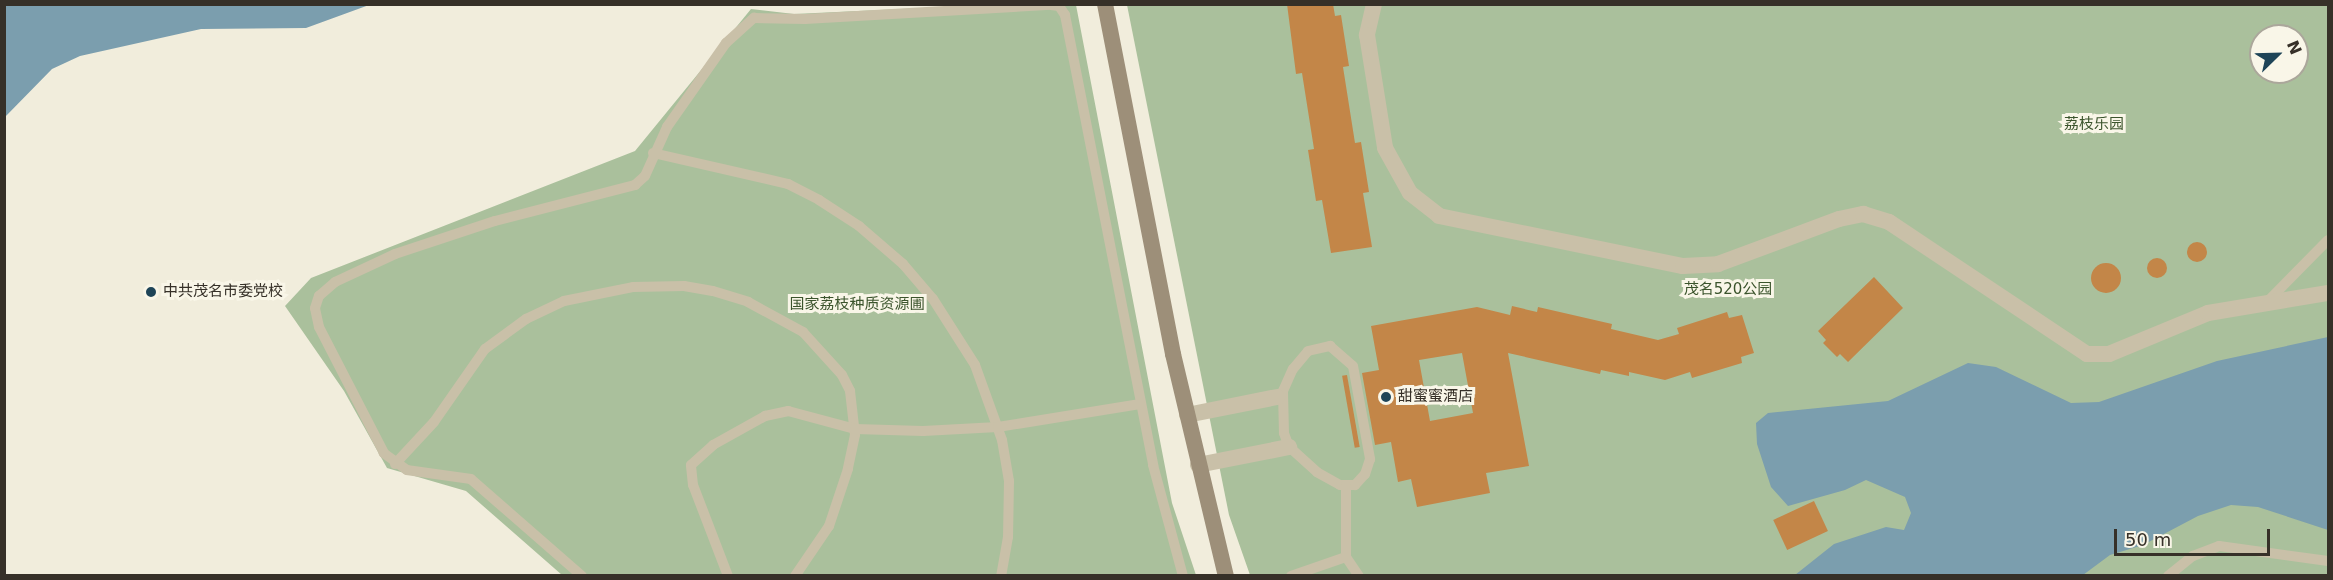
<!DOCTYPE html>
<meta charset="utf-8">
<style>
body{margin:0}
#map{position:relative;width:2333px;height:580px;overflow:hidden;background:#f1eddc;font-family:"DejaVu Sans","Noto Sans SC",sans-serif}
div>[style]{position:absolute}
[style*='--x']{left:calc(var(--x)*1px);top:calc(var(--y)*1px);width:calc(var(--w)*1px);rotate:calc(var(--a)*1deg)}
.green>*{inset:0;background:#aac09c}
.water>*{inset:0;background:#7b9eae}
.building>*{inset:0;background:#c38648;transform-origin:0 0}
.round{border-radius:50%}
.service>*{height:10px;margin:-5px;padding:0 5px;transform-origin:5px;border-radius:5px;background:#c9c0a8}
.pedestrian>*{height:16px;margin:-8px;padding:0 8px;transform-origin:8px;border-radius:8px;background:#c9c0a8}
.minor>*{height:16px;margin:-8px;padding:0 8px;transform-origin:8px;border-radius:8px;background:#c9c0a8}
.secondary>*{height:16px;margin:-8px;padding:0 8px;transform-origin:8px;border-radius:8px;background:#9d8f79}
.dots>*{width:16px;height:16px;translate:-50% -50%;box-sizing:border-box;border:3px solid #f9f6e8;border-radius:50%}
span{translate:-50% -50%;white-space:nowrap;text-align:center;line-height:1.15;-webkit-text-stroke:6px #f9f6e8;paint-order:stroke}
.park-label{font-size:15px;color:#3b542c}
.poi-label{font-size:15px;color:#363028}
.left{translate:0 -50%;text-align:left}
.frame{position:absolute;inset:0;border:6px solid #363028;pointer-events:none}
.north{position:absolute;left:2249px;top:24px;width:60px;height:60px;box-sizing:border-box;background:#f9f6e8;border:2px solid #aba79b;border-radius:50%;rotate:67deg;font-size:16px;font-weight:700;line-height:24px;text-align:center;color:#363028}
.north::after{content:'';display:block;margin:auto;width:21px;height:27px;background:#1e4457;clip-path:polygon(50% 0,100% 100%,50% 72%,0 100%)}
.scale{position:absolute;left:2114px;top:529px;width:156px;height:27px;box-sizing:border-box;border:3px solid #363028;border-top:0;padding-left:8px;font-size:18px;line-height:21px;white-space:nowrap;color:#363028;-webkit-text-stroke:4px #f9f6e8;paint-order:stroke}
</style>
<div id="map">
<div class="green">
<i style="clip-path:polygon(986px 5px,1076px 5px,1172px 503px,1196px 575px,562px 575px,466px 491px,387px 468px,344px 391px,285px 306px,311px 278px,635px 151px,751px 9px,794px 14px)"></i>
<i style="clip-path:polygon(evenodd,1127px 5px,2328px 5px,2328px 575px,1250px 575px,1229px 515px,1127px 5px,2261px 36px,2297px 36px,2297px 72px,2261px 72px,2261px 36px)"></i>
</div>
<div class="water">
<i style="clip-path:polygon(5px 4px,369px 4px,369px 5px,306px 28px,201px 29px,80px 56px,52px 69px,5px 117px)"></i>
<i style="clip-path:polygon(2328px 337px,2328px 530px,2258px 507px,2231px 505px,2198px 516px,2143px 545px,2110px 555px,2083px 575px,1795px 575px,1834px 544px,1886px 527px,1904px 530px,1911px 513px,1905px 497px,1866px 480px,1845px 490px,1788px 506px,1771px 487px,1757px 444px,1756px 423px,1768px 413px,1888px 401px,1968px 363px,1996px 367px,2071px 403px,2099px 402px,2217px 361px)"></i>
</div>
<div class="building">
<i style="clip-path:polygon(1287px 4px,1333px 4px,1335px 16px,1341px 15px,1349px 66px,1343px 67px,1355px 143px,1361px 142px,1369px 192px,1363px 193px,1372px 247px,1331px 253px,1322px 200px,1316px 201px,1308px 150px,1314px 149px,1302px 73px,1296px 74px)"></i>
<i class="round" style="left:2187px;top:242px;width:20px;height:20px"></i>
<i class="round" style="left:2147px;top:258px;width:20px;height:20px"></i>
<i class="round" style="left:2091px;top:263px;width:30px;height:30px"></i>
<i style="clip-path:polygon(1874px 277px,1903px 308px,1848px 362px,1840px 354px,1837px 357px,1823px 343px,1826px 340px,1818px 331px)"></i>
<i style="clip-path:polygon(evenodd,1512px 306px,1537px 312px,1538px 307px,1612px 324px,1611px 329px,1658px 340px,1679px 334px,1677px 328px,1727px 312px,1729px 318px,1742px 315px,1754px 353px,1741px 357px,1742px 363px,1692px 378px,1690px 372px,1665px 380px,1629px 372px,1629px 376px,1601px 370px,1600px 374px,1508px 353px,1529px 466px,1486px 473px,1490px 493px,1417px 507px,1411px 479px,1398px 482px,1391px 442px,1375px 445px,1362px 373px,1379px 370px,1371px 326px,1477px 307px,1510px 315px,1512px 306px,1462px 353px,1473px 413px,1430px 421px,1419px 360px,1462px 353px)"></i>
<i style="left:1347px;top:375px;width:73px;height:5px;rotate:80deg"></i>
<i style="left:1814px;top:501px;width:33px;height:45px;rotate:65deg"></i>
</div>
<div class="service">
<i style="--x:653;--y:153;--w:139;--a:12.9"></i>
<i style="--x:788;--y:184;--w:35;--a:27"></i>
<i style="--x:819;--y:200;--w:48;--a:33"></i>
<i style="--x:859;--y:226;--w:58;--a:40.8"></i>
<i style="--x:903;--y:264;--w:46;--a:49.4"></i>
<i style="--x:933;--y:299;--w:78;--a:57.5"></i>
<i style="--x:975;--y:365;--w:80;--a:70.2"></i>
<i style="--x:1002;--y:440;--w:42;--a:80.3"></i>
<i style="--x:1009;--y:481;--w:56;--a:91"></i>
<i style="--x:1008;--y:537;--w:40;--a:100"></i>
<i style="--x:2267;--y:302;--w:87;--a:-45.5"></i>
<i style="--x:1330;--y:346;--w:30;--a:41"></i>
<i style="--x:1353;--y:366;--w:95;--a:79.6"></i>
<i style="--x:1370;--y:459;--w:16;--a:108"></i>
<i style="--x:1365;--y:474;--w:15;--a:132"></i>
<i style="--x:1355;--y:485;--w:15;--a:180"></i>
<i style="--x:1340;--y:485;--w:26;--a:-151"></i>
<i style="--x:1317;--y:472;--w:38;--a:-138"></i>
<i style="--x:1289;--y:447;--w:15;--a:-110"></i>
<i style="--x:1284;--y:433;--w:42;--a:-91.4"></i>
<i style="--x:1283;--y:391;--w:24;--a:-66"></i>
<i style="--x:1293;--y:369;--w:23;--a:-50"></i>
<i style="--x:1308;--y:351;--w:23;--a:-13"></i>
<i style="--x:395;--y:464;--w:57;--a:-47.1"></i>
<i style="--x:434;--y:422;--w:89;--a:-55.1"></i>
<i style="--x:485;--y:349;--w:51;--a:-36.2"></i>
<i style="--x:526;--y:319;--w:42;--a:-25.3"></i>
<i style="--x:564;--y:301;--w:70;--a:-11.5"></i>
<i style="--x:633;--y:287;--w:51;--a:-1.1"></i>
<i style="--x:684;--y:286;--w:29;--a:10"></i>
<i style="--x:713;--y:291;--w:37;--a:17"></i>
<i style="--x:748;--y:302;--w:63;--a:28.6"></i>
<i style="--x:803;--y:332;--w:58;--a:47.8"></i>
<i style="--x:842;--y:375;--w:18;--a:63"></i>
<i style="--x:850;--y:391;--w:44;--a:83.5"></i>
<i style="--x:855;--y:435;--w:35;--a:102"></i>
<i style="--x:848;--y:469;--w:60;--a:108.4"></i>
<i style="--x:829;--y:526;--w:60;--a:124.2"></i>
<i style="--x:1346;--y:485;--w:72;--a:90"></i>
<i style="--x:582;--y:576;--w:147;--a:-138.9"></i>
<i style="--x:471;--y:479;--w:65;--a:-172"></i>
<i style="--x:407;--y:470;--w:29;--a:-144"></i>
<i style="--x:384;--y:453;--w:142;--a:-117.3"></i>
<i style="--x:319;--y:327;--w:19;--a:-102"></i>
<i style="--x:315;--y:308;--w:13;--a:-72"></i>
<i style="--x:319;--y:296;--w:21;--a:-41"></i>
<i style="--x:335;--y:282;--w:66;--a:-25"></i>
<i style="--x:395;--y:254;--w:105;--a:-18.3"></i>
<i style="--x:495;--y:221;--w:145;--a:-14.4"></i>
<i style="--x:635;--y:185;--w:13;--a:-42"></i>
<i style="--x:645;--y:176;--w:54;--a:-65.8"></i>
<i style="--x:667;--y:127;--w:103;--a:-54.9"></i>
<i style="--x:726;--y:43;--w:38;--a:-42"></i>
<i style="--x:754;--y:18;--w:51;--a:1.1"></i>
<i style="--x:805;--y:19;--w:246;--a:-3.3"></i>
<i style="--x:1051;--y:5;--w:8;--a:7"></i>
<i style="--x:1059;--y:6;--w:11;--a:56"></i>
<i style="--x:1065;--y:15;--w:459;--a:78.9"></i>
<i style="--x:1153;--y:465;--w:115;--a:74.9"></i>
<i style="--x:728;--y:576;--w:97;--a:-111"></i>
<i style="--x:693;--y:485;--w:20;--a:-96"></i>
<i style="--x:691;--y:465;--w:30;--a:-42"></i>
<i style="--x:713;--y:445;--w:60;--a:-29.1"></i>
<i style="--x:765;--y:416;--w:24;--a:-12"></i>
<i style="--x:788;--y:411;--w:69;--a:15"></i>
<i style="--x:855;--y:429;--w:68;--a:1.7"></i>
<i style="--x:923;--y:431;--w:75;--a:-3.1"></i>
<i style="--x:998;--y:427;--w:144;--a:-9.2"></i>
<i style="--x:1291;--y:576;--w:58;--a:-19.1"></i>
<i style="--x:1346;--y:557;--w:23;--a:56"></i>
<i style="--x:2168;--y:576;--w:32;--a:-39"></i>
<i style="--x:2193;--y:556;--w:28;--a:-21"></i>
<i style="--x:2219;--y:546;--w:110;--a:7.8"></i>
</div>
<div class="pedestrian">
<i style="--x:1187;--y:415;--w:92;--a:-11.3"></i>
<i style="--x:1198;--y:465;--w:93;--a:-11.2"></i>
</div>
<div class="minor">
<i style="--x:1374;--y:4;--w:32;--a:103"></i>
<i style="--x:1367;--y:35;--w:114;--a:80.9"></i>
<i style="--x:1385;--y:148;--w:51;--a:60.9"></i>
<i style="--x:1410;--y:193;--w:37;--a:38"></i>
<i style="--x:1439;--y:216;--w:249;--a:11.6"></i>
<i style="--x:1683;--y:266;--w:35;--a:-3"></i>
<i style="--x:1718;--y:264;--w:129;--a:-20.4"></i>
<i style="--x:1839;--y:219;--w:25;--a:-12"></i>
<i style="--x:1863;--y:214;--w:27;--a:17"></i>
<i style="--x:1889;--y:222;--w:238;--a:33.7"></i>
<i style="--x:2087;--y:354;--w:22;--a:0"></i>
<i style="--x:2109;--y:354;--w:107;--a:-22.5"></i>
<i style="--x:2208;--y:313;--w:122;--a:-9.5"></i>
</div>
<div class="secondary">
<i style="--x:1105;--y:4;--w:357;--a:79"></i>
<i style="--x:1173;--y:354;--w:228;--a:76.6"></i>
</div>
<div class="dots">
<i style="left:151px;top:292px;background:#1e4457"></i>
<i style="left:1386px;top:397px;background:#1e4457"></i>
</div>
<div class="park-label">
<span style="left:2094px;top:125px">荔枝乐园</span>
<span style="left:1728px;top:290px">茂名520公园</span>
<span style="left:857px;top:305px">国家荔枝种质资源圃</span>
</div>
<div class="poi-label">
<span class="left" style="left:163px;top:292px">中共茂名市委党校</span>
<span class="left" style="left:1398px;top:397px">甜蜜蜜酒店</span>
</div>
<div class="frame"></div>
<div class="north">N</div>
<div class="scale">50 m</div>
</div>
